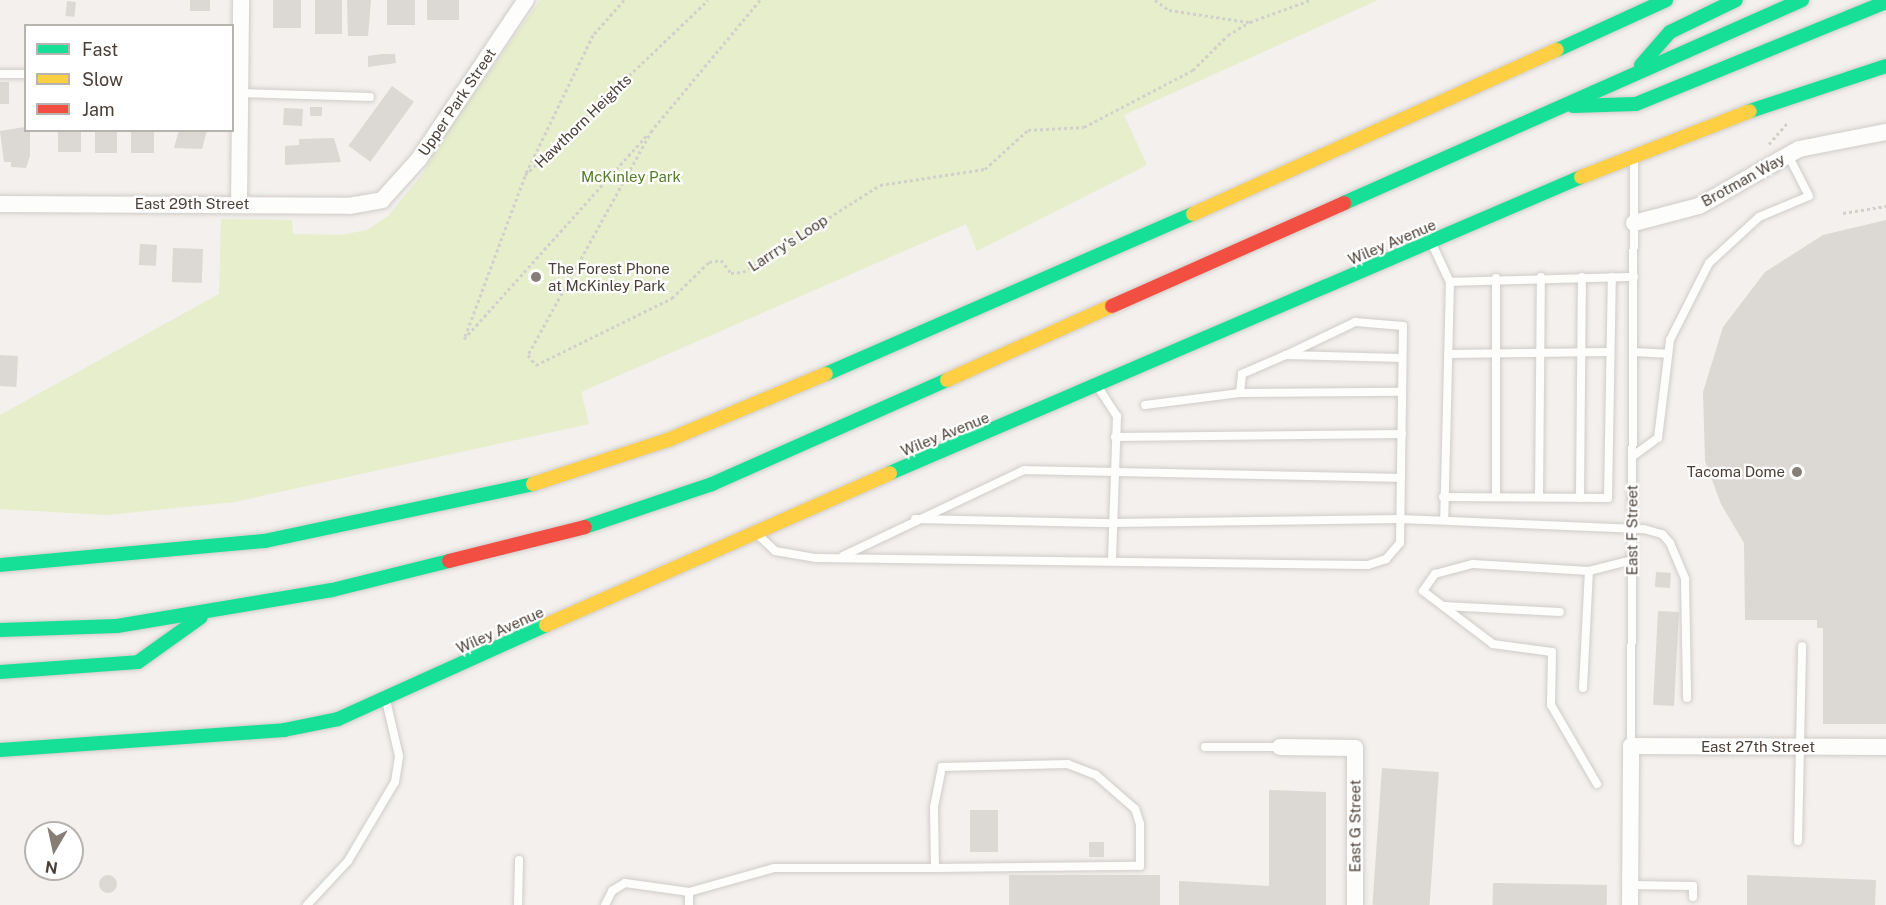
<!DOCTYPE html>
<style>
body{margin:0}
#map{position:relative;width:1886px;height:905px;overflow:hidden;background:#f3f0ed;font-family:"Public Sans",sans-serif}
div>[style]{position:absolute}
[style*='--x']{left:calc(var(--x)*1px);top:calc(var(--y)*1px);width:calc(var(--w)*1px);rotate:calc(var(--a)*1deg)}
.green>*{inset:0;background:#e6eecc}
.building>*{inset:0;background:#dcd8d3;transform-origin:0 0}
.round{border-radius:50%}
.path>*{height:3px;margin-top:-1.5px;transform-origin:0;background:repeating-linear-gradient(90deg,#d3d0cb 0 3px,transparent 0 6px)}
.roads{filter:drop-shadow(0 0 2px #d0ccc9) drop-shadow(0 0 2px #d0ccc9)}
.lane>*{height:8px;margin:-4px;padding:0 4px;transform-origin:4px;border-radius:4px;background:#fdfdfc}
.street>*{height:16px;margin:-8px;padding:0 8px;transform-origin:8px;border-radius:8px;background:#fdfdfc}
.fast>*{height:14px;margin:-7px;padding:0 7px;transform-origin:7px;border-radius:7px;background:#16e098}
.slow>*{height:14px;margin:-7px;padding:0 7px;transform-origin:7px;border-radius:7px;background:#ffcf43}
.jam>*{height:14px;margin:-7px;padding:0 7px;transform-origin:7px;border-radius:7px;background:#f24e42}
.dots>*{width:16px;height:16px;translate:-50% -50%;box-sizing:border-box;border:3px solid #fff;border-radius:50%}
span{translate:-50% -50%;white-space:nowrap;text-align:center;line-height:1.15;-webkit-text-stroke:4.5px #fff;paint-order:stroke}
.street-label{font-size:15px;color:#4b4037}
.park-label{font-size:15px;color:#547d24}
.poi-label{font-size:15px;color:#4b4037}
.left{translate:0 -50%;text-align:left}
.right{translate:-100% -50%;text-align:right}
.legend{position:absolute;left:24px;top:24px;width:210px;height:108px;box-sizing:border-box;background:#fff;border:2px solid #b7b3af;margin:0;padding:8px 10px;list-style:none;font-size:18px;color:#4b4037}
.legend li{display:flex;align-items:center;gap:12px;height:30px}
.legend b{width:30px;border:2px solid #b7b3af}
.north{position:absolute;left:24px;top:821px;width:60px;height:60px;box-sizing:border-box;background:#fff;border:2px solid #b7b3af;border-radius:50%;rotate:189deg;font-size:16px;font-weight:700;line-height:24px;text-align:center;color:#4b4037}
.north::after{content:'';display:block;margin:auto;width:21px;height:27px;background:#867e77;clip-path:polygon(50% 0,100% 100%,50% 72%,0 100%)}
</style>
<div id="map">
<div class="green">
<i style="clip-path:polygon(540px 0,1378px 0,1124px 115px,1147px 165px,977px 251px,966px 224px,581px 392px,589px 424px,234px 502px,107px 515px,0 509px,0 415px,219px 294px,221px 219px,292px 220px,293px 234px,341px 235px,367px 230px,388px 216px,424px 172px,438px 144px)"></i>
</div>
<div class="building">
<i style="left:190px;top:0;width:20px;height:11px"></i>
<i style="left:273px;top:0;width:28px;height:28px"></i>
<i style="left:315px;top:0;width:27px;height:34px"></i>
<i style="clip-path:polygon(347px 0,371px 0,368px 36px,348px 36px)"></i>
<i style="left:387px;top:0;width:28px;height:25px"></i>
<i style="left:427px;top:0;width:32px;height:20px"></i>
<i style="left:67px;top:1px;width:9px;height:15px;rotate:6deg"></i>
<i style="clip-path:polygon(382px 54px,395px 54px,396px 63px,368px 67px,368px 56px)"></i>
<i style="left:0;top:82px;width:9px;height:22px"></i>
<i style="left:392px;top:86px;width:27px;height:74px;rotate:36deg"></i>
<i style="left:310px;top:107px;width:12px;height:9px"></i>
<i style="left:284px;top:108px;width:19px;height:17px;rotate:3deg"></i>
<i style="clip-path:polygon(25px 127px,30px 130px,30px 156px,26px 168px,11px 167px,11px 162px,4px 162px,0 131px)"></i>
<i style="left:58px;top:130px;width:23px;height:22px"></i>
<i style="left:95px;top:130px;width:22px;height:23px"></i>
<i style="left:131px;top:130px;width:23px;height:23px"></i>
<i style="clip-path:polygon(179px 130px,207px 130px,202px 149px,174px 148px)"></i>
<i style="clip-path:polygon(334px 138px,341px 162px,285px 165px,285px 146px,299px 145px,299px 139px)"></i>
<i style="clip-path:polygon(1886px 220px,1886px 724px,1823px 724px,1823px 628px,1817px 628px,1817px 620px,1745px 620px,1744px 543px,1721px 504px,1705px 461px,1703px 392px,1723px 327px,1765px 272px,1823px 235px)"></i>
<i style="left:140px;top:244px;width:17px;height:21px;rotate:3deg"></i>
<i style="left:173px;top:248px;width:30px;height:34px;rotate:2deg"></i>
<i style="left:0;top:355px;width:18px;height:31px;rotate:3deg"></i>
<i style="left:1656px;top:572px;width:15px;height:15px;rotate:4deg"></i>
<i style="left:1658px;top:611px;width:21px;height:94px;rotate:3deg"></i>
<i style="left:1382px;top:768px;width:57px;height:137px;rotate:4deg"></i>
<i style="clip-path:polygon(1269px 790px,1326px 792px,1326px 905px,1179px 905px,1179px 881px,1269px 886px)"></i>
<i style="left:998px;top:810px;width:42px;height:28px;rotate:90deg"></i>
<i style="left:1089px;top:842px;width:15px;height:15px"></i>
<i style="left:1009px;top:875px;width:151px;height:30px"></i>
<i style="clip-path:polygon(1747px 875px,1876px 880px,1875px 905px,1747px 905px)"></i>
<i class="round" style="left:99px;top:875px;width:18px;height:18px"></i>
<i style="left:1493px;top:883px;width:114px;height:22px;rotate:1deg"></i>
</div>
<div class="path">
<i style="--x:624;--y:0;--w:47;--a:131.5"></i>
<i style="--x:593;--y:35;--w:156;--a:115.9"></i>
<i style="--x:525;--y:175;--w:253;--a:-43.7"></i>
<i style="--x:760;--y:0;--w:169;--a:129.7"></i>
<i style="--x:652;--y:130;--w:257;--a:118.9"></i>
<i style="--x:528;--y:355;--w:13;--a:51"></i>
<i style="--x:536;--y:365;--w:152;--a:-26.2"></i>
<i style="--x:672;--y:298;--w:52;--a:-44.2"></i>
<i style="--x:709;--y:262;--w:12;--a:-9"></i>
<i style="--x:721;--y:260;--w:16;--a:52"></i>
<i style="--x:731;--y:273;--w:12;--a:-5"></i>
<i style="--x:743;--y:272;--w:162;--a:-32.4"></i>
<i style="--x:880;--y:185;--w:106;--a:-8.7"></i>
<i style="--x:985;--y:169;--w:58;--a:-42.2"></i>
<i style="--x:1028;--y:130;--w:56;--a:-3.1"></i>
<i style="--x:1084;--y:127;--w:123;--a:-27.6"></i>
<i style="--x:1193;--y:70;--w:49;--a:-45"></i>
<i style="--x:1228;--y:35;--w:26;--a:-31"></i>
<i style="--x:1250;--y:22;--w:64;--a:-20.1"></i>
<i style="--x:1155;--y:0;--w:17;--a:36"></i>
<i style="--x:1169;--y:10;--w:80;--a:8.6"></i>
<i style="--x:1769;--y:144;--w:29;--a:-49"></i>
<i style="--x:525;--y:176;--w:174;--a:110.5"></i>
<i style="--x:464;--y:339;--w:273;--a:-48.1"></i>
<i style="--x:1843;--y:213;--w:44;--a:-9.2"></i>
</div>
<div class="roads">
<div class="lane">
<i style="--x:0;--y:74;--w:26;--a:0"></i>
<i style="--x:240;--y:93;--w:130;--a:1.8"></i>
<i style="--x:1432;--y:244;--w:42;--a:64.7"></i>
<i style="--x:1450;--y:282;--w:238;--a:91.4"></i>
<i style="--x:1496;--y:278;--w:218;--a:90"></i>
<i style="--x:1450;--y:282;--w:184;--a:-1.6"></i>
<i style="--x:1633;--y:352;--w:34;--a:3"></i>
<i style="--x:1448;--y:354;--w:162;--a:-0.7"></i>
<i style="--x:1098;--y:387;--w:35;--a:57"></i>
<i style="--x:1117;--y:416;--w:143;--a:92"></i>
<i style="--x:1240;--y:393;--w:19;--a:-84"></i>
<i style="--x:1242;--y:374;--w:48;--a:-23.4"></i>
<i style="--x:1286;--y:355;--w:116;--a:1.5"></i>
<i style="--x:1145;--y:405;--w:96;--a:-7.2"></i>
<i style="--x:1240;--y:393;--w:162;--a:-0.4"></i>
<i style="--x:1115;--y:437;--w:287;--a:-0.6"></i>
<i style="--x:1633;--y:456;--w:31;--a:-36"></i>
<i style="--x:1658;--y:438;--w:99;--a:-83"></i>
<i style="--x:1670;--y:340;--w:86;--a:-63.1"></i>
<i style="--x:1709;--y:263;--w:68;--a:-42.6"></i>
<i style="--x:1759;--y:217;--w:54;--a:-22.8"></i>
<i style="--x:1809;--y:196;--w:46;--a:-117.1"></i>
<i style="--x:1443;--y:497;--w:165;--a:0.3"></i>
<i style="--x:1608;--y:498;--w:221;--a:-89"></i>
<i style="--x:1539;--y:497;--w:220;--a:-89.5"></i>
<i style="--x:1580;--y:498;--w:221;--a:-89.5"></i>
<i style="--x:915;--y:519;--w:198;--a:1.2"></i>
<i style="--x:1113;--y:523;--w:288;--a:-0.8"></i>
<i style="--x:1401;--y:519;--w:243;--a:2.4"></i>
<i style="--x:1644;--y:529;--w:19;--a:16"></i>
<i style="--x:1662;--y:534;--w:12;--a:48"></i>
<i style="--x:1670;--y:543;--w:39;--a:67"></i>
<i style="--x:1685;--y:579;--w:119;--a:89"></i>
<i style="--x:756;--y:533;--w:26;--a:43"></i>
<i style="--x:775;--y:551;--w:42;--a:9.7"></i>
<i style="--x:816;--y:558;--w:552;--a:0.73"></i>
<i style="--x:1368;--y:565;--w:19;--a:-18"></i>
<i style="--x:1386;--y:559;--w:21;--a:-49"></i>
<i style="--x:1400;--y:543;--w:217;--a:-89.2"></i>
<i style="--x:1403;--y:326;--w:48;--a:-175.2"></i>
<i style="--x:1355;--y:322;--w:76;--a:154.4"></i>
<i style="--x:843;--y:556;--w:200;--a:-25.4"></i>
<i style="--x:1024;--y:470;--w:377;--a:1.2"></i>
<i style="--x:1444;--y:606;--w:116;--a:3"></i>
<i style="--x:1583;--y:688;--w:117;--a:-87.1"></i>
<i style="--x:1631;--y:746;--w:587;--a:-89.71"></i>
<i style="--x:1205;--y:747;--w:75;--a:0"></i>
<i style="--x:1597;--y:784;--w:91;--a:-120.2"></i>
<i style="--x:1551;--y:705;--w:53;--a:-88.9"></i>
<i style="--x:1552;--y:652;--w:60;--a:-172.3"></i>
<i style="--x:1493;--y:644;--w:88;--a:-142.9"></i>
<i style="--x:1423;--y:591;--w:21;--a:-55"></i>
<i style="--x:1435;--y:574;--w:39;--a:-15"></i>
<i style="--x:1473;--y:564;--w:116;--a:3.5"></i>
<i style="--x:1589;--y:571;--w:44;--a:-14.3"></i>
<i style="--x:1798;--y:841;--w:195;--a:-88.8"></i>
<i style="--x:1630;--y:885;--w:63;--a:0.9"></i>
<i style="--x:1693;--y:886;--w:11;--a:90"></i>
<i style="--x:307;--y:905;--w:60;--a:-47"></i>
<i style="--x:348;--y:861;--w:92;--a:-59.3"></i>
<i style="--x:395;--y:782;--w:26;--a:-81"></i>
<i style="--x:399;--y:756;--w:57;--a:-103.1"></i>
<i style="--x:518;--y:905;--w:45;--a:-88.7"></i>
<i style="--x:605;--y:905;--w:16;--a:-63"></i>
<i style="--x:612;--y:891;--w:15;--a:-32"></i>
<i style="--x:625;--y:883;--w:65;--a:8"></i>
<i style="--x:689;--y:892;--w:88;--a:-15.8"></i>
<i style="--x:774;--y:868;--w:161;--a:0"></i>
<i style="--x:935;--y:868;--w:205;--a:-0.6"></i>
<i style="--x:1140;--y:866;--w:42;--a:-90"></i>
<i style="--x:1140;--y:824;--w:16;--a:-108"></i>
<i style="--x:1135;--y:809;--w:52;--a:-138.9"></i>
<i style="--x:1096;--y:775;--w:30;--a:-159"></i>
<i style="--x:1068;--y:764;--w:126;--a:178.6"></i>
<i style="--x:942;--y:767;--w:41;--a:101.3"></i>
<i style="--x:934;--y:807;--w:61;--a:89.1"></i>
<i style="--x:689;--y:905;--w:13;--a:-90"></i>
</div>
<div class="street">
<i style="--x:0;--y:204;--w:349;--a:0.3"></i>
<i style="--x:349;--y:206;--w:34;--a:-10"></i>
<i style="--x:382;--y:200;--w:55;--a:-47.9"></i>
<i style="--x:419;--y:159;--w:192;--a:-56.1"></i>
<i style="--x:239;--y:204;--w:204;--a:-89.4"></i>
<i style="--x:1634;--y:223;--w:67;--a:-14.7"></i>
<i style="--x:1699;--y:206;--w:115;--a:-29.7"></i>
<i style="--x:1799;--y:149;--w:89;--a:-11.1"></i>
<i style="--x:1280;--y:747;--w:75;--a:0.8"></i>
<i style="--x:1355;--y:748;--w:157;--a:90"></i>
<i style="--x:1630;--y:905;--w:159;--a:-89.6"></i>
<i style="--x:1631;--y:746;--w:255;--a:0.2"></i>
</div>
<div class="fast">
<i style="--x:1557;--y:50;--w:120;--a:-24.6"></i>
<i style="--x:1641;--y:65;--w:44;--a:-48.7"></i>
<i style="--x:1670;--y:32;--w:73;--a:-25.9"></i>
<i style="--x:1573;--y:106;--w:63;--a:-1.8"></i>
<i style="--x:1636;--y:104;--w:270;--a:-22.2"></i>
<i style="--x:1750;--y:111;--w:143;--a:-18.3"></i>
<i style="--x:1344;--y:203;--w:501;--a:-23.9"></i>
<i style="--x:826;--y:374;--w:400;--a:-23.6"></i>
<i style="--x:890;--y:473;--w:752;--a:-23.19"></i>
<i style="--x:585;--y:527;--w:134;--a:-18.7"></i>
<i style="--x:712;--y:484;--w:257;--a:-23.9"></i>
<i style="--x:0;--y:565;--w:266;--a:-5.2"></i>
<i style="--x:265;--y:541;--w:274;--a:-12"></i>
<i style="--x:0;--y:630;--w:117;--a:-2"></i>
<i style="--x:117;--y:626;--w:218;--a:-9.5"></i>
<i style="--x:332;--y:590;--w:121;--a:-13.9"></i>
<i style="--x:0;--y:672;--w:138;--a:-4.1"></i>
<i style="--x:138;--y:662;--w:77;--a:-35.5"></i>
<i style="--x:0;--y:750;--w:285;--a:-4"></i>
<i style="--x:284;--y:730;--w:55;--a:-11.5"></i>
<i style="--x:338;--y:719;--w:228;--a:-24.3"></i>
</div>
<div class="slow">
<i style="--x:1581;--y:177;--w:181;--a:-21.3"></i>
<i style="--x:1193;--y:214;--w:399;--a:-24.3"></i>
<i style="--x:947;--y:380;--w:181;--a:-24.2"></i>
<i style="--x:533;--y:484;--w:142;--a:-18.1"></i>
<i style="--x:668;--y:440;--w:171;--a:-22.7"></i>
<i style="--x:546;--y:625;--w:376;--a:-23.8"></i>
</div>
<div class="jam">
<i style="--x:1112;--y:306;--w:254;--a:-23.9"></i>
<i style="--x:449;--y:561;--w:140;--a:-14"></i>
</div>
</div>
<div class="dots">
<i style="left:536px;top:277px;background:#867e77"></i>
<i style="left:1797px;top:472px;background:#867e77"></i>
</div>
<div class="street-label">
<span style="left:457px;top:102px;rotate:-56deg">Upper Park Street</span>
<span style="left:583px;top:121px;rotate:-44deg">Hawthorn Heights</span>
<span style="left:1743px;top:180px;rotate:-29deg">Brotman Way</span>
<span style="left:192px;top:204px">East 29th Street</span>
<span style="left:1392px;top:242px;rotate:-23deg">Wiley Avenue</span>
<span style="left:788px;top:243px;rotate:-33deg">Larrry's Loop</span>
<span style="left:945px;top:434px;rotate:-22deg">Wiley Avenue</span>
<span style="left:1632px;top:530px;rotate:-90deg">East F Street</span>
<span style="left:500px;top:630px;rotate:-24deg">Wiley Avenue</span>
<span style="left:1758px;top:747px">East 27th Street</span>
<span style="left:1355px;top:826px;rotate:-90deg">East G Street</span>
</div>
<div class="park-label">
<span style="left:631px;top:177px">McKinley Park</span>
</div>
<div class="poi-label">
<span class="left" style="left:548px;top:277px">The Forest Phone<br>at McKinley Park</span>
<span class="right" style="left:1785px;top:472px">Tacoma Dome</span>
</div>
<ul class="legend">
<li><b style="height:8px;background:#16e098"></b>Fast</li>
<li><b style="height:8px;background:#ffcf43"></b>Slow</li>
<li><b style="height:8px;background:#f24e42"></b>Jam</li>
</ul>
<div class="north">N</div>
</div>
